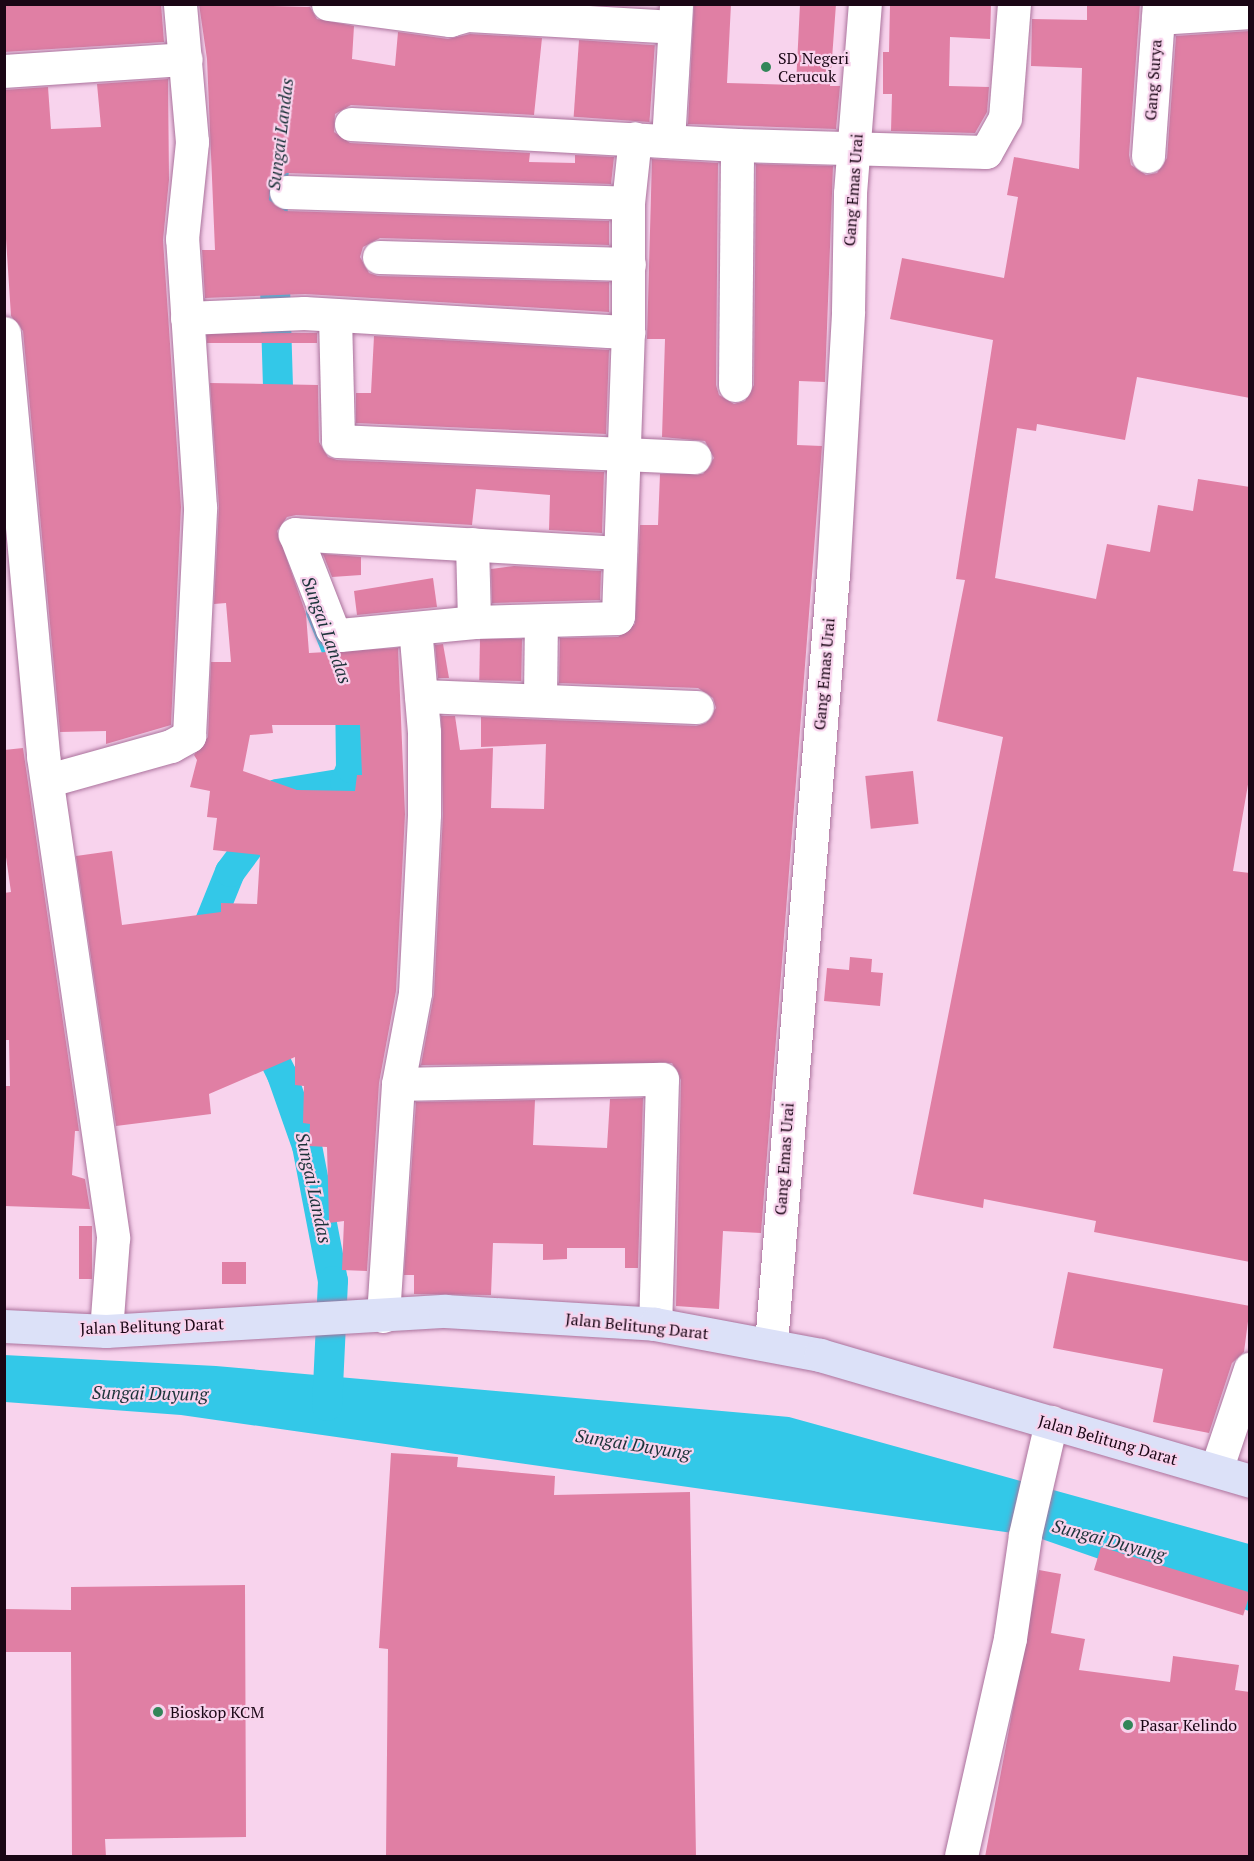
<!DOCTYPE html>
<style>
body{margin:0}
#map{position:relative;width:1254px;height:1861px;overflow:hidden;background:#f8d3ed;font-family:"PT Serif",serif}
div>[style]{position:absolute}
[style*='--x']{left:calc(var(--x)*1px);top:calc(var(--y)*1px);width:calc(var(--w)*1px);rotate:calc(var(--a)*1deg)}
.water>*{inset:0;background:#33c8e8}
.canal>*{height:30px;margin:-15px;padding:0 15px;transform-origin:15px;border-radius:15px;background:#33c8e8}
.building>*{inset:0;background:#e07fa4;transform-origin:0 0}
.roads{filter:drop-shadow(0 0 2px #aa729c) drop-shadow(0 0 2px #aa729c)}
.street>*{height:33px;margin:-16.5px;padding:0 16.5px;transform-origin:16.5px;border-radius:16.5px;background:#fff}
.primary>*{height:33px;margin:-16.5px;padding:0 16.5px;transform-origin:16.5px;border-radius:16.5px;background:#dce1f8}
.dots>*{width:16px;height:16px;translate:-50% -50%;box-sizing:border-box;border:3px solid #f8d3ed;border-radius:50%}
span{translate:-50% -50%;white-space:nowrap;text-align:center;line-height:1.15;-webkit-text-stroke:4.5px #f8d3ed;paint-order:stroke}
.poi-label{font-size:16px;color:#1a0615}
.left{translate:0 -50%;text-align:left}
.street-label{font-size:16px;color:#1a0615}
.water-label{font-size:18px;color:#1c333a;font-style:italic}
.frame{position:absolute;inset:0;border:6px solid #1a0615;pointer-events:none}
</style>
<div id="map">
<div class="water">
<i style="clip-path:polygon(4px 1355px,216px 1366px,789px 1417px,1249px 1544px,1249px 1611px,1033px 1536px,181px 1415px,5px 1402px)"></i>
</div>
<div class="canal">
<i style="--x:278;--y:141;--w:44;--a:97.8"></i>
<i style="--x:272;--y:185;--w:241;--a:88.3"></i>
<i style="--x:210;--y:953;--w:29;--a:-92"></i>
<i style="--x:209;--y:924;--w:56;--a:-68"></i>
<i style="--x:230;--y:872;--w:72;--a:-53.4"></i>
<i style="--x:273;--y:814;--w:20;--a:-79"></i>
<i style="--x:277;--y:794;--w:69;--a:-9.2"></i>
<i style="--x:345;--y:783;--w:16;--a:-68"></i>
<i style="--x:351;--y:768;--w:86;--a:-90.7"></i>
<i style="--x:350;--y:682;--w:77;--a:-112.2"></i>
<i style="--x:259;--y:1028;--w:52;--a:63.9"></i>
<i style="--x:282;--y:1075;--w:75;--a:70.6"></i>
<i style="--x:307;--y:1146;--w:137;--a:79.1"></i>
<i style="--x:333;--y:1281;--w:125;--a:92.7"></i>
</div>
<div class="building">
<i style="clip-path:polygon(4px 4px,161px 4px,164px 42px,4px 52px)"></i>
<i style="clip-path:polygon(199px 4px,310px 7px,317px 19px,354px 26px,352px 59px,395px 66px,398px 32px,448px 39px,470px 34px,542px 38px,534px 115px,351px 105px,335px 114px,334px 132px,350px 143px,530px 153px,529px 162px,575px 163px,575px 155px,614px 157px,611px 184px,287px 173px,270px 182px,269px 200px,285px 211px,609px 221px,609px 245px,380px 238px,363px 247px,360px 257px,369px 273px,378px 276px,609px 282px,609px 312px,305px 294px,205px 298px,202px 250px,215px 250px,207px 59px)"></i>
<i style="clip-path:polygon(694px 4px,731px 4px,727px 83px,796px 85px,800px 4px,836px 4px,830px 86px,840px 86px,836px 129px,688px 124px)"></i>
<i style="clip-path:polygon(890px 4px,991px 4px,990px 39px,950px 37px,949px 86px,989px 87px,987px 112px,975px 133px,891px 131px,892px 94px,883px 94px,883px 52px,889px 52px)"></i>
<i style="clip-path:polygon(1087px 4px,1140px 4px,1129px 155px,1131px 165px,1146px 175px,1157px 173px,1167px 158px,1176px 36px,1250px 31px,1250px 398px,1137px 377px,1125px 440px,1037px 424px,1036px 431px,1017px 428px,995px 578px,1096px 599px,1107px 544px,1150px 552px,1158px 505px,1193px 511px,1198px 479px,1250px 487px,1250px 773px,1233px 871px,1250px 873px,1250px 1262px,1094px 1232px,1096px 1221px,984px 1199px,983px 1208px,913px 1194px,1003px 737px,937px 721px,965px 580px,956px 579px,993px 340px,890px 319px,902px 258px,1004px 278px,1018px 197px,1007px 195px,1014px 157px,1079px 169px,1082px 68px,1031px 66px,1032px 19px,1087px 20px)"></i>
<i style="left:579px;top:40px;width:76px;height:77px;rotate:4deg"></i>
<i style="clip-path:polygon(168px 79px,169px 180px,163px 240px,181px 507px,171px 725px,106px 744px,106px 731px,60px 732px,23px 331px,11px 316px,4px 208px,4px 90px,48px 87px,51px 129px,101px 127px,97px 84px)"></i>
<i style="clip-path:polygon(652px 159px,718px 163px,716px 385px,719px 395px,734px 404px,745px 401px,754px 385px,756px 164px,833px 166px,825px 382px,799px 381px,797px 445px,822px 446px,761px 1233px,723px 1231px,719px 1309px,676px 1306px,681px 1080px,672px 1063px,421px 1065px,434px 994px,443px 814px,441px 716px,455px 716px,460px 750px,493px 748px,491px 808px,544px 809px,546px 744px,481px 747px,481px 717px,696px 726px,706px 723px,716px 708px,713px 698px,698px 688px,559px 683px,560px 638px,618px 637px,635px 624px,640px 525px,658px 525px,660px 474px,703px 474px,714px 458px,705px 441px,662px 437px,665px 339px,647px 339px)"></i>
<i style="left:317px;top:333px;width:10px;height:110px;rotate:90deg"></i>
<i style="clip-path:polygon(374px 336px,609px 350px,606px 434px,356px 423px,356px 393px,371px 393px)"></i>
<i style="clip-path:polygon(evenodd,210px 383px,318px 385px,319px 442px,328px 457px,337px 460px,604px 472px,602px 533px,549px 530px,550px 495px,476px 489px,472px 525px,296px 515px,287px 517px,277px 531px,306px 614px,309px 653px,398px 648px,405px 814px,396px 991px,379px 1083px,367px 1271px,342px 1270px,344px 1221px,329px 1223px,327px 1147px,309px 1146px,310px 1124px,303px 1123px,304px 1086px,295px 1085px,295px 1057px,209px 1094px,211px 1114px,116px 1126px,76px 856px,112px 851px,122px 925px,221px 912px,221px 903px,257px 904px,260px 855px,213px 850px,217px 818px,207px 817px,210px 791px,190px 787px,197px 760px,194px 755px,208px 737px,211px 662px,231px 662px,226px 603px,214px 604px,219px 506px,210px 383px,272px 725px,360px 725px,362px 775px,357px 775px,355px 791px,297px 790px,243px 771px,250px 735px,273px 733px,272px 725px)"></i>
<i style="clip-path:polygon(323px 554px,361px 557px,361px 575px,332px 577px)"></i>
<i style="clip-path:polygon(514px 566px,601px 571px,600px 600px,492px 603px,491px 569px)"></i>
<i style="clip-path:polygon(433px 578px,437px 607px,357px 615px,354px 591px)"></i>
<i style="left:522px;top:639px;width:42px;height:42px;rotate:91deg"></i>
<i style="clip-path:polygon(443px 644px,449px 678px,438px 678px,435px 645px)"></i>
<i style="clip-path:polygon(23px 748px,79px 1131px,75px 1131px,72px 1175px,85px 1179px,90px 1209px,4px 1206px,4px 1086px,10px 1086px,9px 1040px,4px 1040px,4px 893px,11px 892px,4px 843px,4px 750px)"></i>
<i style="left:913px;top:771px;width:53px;height:48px;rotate:84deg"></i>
<i style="clip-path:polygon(850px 957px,872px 959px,871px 972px,883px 973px,880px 1006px,824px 1001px,827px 968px,849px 970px)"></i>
<i style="clip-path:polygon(643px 1098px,638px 1268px,625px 1268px,625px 1248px,567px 1248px,567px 1259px,543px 1260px,543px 1244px,493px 1243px,491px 1295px,414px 1294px,414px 1275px,404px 1275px,416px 1102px,535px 1100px,533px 1145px,607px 1148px,610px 1099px)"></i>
<i style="left:79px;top:1226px;width:13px;height:53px"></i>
<i style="left:246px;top:1262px;width:22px;height:24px;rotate:90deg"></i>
<i style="clip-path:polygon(1068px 1272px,1250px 1306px,1244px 1352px,1232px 1363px,1209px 1433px,1153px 1422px,1163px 1369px,1053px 1348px)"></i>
<i style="clip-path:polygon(391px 1453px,458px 1457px,457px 1467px,555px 1476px,554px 1495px,690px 1492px,696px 1857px,386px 1857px,388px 1649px,379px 1648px)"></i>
<i style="left:1101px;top:1547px;width:156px;height:24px;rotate:17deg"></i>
<i style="clip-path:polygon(1039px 1570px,1061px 1574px,1051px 1633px,1085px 1639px,1079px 1670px,1170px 1682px,1173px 1656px,1239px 1665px,1235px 1690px,1250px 1692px,1250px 1857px,985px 1857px)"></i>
<i style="clip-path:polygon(245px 1585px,246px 1837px,105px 1839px,106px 1857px,72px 1857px,71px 1652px,4px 1652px,4px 1609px,71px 1610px,71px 1587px)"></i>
</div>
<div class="roads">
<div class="street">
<i style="--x:328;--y:4;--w:123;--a:7.5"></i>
<i style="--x:450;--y:20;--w:19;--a:-16"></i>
<i style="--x:468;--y:15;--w:206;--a:3.3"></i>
<i style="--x:1158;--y:18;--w:92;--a:-3.7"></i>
<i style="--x:4;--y:71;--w:182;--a:-3.8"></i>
<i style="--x:351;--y:124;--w:387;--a:3.1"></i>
<i style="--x:737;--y:145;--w:249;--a:1.6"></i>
<i style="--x:986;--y:152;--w:39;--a:-61"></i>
<i style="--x:1005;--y:118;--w:114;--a:-85.5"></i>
<i style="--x:668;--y:141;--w:135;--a:-86.6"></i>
<i style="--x:1148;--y:156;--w:152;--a:-85.9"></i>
<i style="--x:286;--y:192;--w:342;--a:1.8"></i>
<i style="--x:379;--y:257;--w:250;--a:1.6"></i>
<i style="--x:335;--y:316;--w:125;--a:88.6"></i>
<i style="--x:338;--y:441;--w:357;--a:2.6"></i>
<i style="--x:187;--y:318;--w:117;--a:-2.4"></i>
<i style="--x:304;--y:313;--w:325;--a:3.4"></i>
<i style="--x:4;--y:333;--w:425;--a:84.7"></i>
<i style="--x:43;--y:756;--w:487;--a:81.7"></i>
<i style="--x:113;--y:1238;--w:93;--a:94.3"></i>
<i style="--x:735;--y:385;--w:240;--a:-89.5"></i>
<i style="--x:472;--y:544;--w:78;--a:88.5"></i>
<i style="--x:620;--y:553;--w:326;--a:-176.7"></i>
<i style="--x:295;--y:534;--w:102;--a:68.7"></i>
<i style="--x:332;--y:629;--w:10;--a:37"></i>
<i style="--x:340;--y:635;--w:135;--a:-5.5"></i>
<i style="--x:474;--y:622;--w:143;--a:-1.6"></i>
<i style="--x:617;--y:618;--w:2;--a:-63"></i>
<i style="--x:618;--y:616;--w:284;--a:-88"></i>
<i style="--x:628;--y:332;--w:129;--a:-90"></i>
<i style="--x:628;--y:203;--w:65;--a:-83.9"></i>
<i style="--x:421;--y:696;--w:276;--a:2.3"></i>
<i style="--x:540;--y:699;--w:78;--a:-89.3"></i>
<i style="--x:49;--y:780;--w:127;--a:-15.6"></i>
<i style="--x:171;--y:746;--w:21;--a:-29"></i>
<i style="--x:189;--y:736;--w:229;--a:-87.2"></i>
<i style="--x:200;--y:507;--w:269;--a:-93.8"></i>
<i style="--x:182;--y:239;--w:98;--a:-84.1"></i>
<i style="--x:192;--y:142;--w:139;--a:-95"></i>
<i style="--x:398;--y:1084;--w:264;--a:-1.1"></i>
<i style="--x:662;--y:1079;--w:245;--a:91.6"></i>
<i style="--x:383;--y:1316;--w:232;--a:-86.3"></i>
<i style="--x:398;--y:1084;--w:93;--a:-79.4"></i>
<i style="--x:415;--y:993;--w:179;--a:-87.1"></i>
<i style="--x:424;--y:814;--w:82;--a:-90"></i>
<i style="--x:424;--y:732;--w:104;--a:-94.9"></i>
<i style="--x:771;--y:1344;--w:772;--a:-85.4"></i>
<i style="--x:833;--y:574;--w:263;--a:-86.7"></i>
<i style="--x:848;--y:311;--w:118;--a:-89"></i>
<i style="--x:850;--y:193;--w:190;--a:-85.5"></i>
<i style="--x:1216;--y:1470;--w:107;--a:-71.4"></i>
<i style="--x:961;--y:1856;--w:223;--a:-77.3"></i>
<i style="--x:1010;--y:1638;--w:104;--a:-81.7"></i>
<i style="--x:1025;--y:1535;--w:116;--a:-77"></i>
</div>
<div class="primary">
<i style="--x:4;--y:1326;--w:102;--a:2.8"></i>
<i style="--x:106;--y:1331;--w:340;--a:-3.4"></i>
<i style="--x:445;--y:1311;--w:210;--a:3.5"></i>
<i style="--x:655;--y:1324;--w:168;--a:10.6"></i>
<i style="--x:820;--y:1355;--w:448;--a:16.3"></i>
</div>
</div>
<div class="dots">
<i style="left:766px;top:67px;background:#328659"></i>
<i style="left:158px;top:1712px;background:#328659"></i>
<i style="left:1128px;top:1725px;background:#328659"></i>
</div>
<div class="poi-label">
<span class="left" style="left:778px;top:67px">SD Negeri<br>Cerucuk</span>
<span class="left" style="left:170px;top:1712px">Bioskop KCM</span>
<span class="left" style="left:1140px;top:1725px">Pasar Kelindo</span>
</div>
<div class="street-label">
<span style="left:1153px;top:80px;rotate:-86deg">Gang Surya</span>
<span style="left:853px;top:190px;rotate:-86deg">Gang Emas Urai</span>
<span style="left:824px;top:674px;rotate:-85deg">Gang Emas Urai</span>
<span style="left:784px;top:1159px;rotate:-86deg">Gang Emas Urai</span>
<span style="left:152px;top:1326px;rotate:-2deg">Jalan Belitung Darat</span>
<span style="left:637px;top:1326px;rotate:6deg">Jalan Belitung Darat</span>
<span style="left:1108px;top:1440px;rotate:16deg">Jalan Belitung Darat</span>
</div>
<div class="water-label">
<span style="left:280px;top:134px;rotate:-83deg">Sungai Landas</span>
<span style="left:327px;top:630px;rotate:70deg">Sungai Landas</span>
<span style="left:314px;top:1188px;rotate:78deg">Sungai Landas</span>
<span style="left:150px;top:1393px;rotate:1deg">Sungai Duyung</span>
<span style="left:633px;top:1444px;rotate:9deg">Sungai Duyung</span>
<span style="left:1109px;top:1540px;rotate:15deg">Sungai Duyung</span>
</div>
<div class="frame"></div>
</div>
